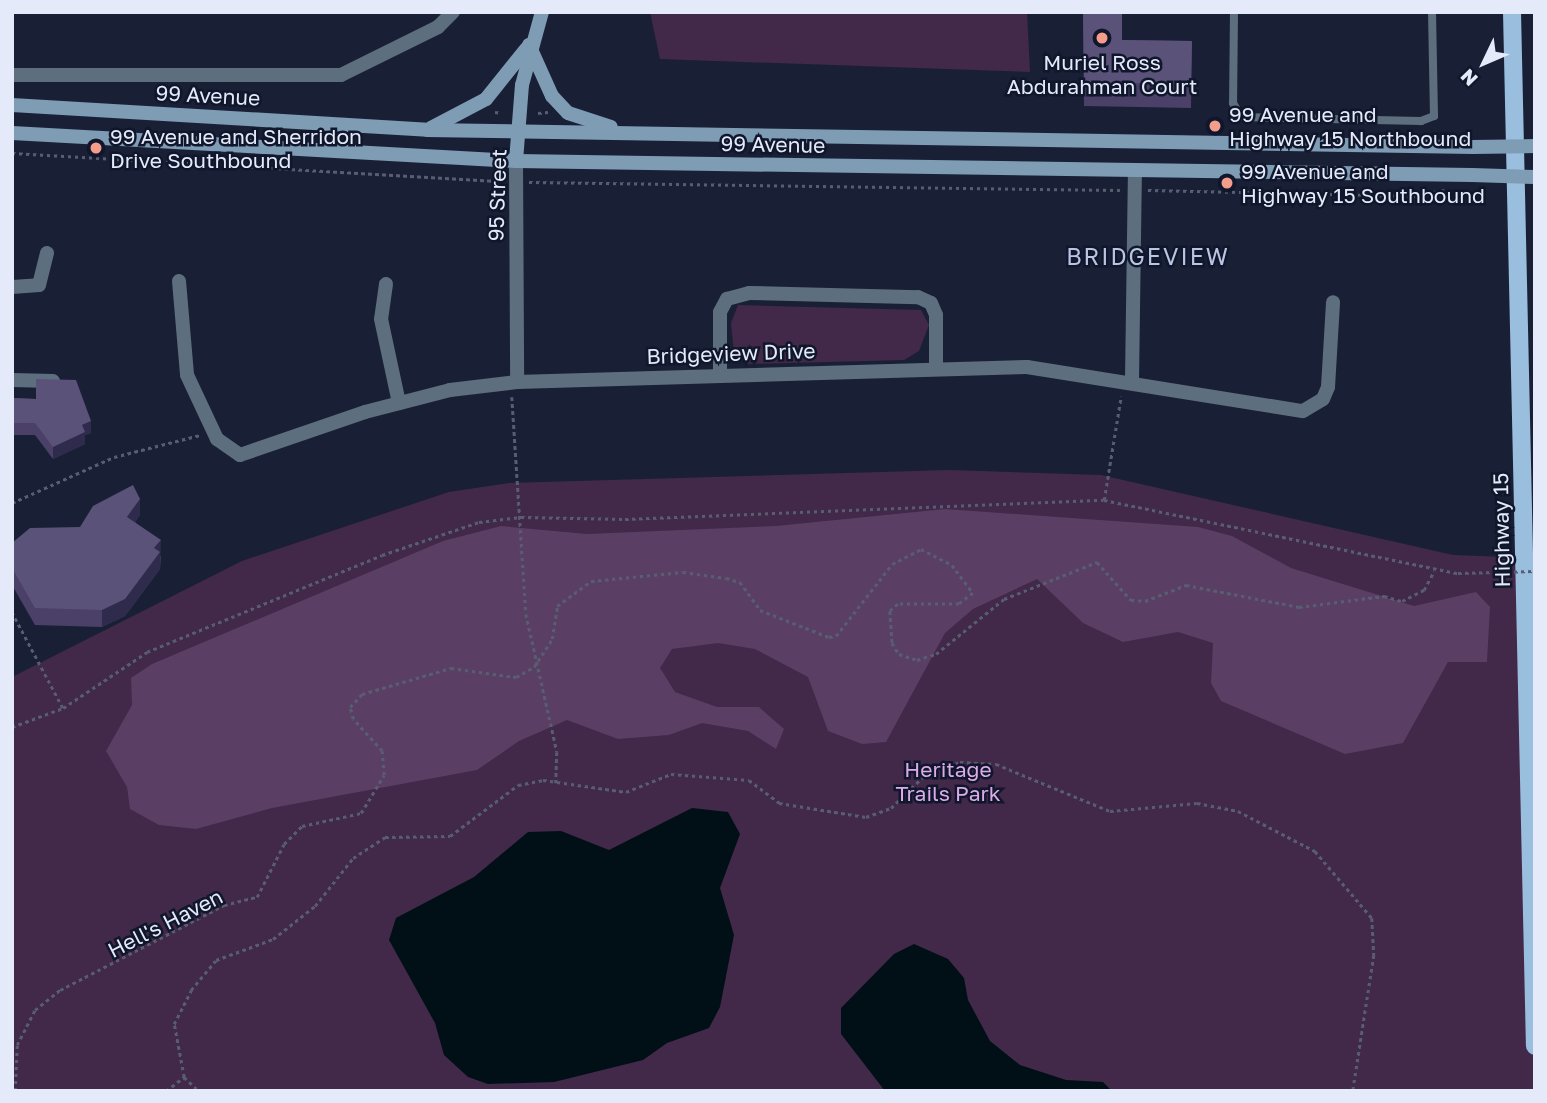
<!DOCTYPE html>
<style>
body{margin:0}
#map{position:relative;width:1547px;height:1103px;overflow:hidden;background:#192036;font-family:"Golos Text",sans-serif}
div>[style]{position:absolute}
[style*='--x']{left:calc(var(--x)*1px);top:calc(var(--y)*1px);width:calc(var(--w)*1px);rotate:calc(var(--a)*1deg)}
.green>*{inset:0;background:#422849}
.forest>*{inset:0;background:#5b3e64}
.water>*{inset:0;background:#001016}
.path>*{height:2.5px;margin-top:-1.25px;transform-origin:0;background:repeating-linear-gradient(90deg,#575e72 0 3.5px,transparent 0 7px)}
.service>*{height:8px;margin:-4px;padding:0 4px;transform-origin:4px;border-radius:4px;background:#5d6f7f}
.minor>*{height:14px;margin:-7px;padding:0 7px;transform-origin:7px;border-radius:7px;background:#5d6f7f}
.secondary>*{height:14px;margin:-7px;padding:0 7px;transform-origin:7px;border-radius:7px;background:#7f9cb5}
.primary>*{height:18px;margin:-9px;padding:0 9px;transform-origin:9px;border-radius:9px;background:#99bede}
.path-bridge>*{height:2.5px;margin-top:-1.25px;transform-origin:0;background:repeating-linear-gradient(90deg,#575e72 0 3.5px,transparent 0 7px)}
.secondary-bridge>*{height:14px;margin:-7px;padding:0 7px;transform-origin:7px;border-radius:7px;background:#7f9cb5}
.wall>*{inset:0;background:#4a4068}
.shaded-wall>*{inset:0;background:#2f2b4d}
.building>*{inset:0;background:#5a5278}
.dots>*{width:19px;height:19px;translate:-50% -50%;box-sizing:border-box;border:4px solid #10172c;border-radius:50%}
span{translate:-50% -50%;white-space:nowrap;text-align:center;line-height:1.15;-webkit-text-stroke:5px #10172c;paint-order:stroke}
.poi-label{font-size:21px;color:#e4eaf9}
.left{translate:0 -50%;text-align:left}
.street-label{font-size:21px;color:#e4eaf9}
.park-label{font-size:21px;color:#dcabea}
.neighbourhood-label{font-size:23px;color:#bac5e3;letter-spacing:2px}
.frame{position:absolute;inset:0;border:14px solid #e4eaf9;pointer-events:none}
.north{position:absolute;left:1449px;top:28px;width:70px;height:70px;-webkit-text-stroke:5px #10172c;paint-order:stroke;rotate:226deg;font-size:19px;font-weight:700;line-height:28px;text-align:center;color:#e4eaf9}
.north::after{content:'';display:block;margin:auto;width:24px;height:32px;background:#e4eaf9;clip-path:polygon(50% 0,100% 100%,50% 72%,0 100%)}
</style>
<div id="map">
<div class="green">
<i style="clip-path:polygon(650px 12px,1027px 12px,1030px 72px,660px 59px)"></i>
<i style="clip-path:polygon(738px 305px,921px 310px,929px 325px,919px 351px,904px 360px,748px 364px,734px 353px,731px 323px)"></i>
<i style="clip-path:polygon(949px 470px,1101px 475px,1453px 555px,1535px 558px,1535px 1091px,12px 1091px,12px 677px,242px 561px,449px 492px,509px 483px)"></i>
</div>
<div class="forest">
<i style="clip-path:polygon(945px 509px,1198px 527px,1232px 536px,1291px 568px,1414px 606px,1476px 592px,1490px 607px,1487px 662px,1448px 662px,1403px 743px,1345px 754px,1221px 701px,1211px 683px,1213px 643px,1178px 632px,1123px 642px,1083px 623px,1037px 579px,973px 609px,945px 633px,886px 742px,862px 744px,828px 731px,808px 677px,755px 649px,718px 643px,672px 649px,660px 668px,675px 692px,717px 707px,759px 707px,784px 729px,776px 749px,748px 731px,702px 723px,669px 735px,618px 739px,567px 720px,519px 741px,477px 770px,272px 808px,196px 829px,159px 825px,130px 809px,127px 787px,106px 751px,132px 705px,131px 678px,152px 664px,443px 541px,501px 526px,587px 534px,776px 526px)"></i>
</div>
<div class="water">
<i style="clip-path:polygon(692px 808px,728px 812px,740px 834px,720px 888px,734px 935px,720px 1007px,709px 1028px,667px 1043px,643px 1060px,554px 1082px,488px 1084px,468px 1077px,444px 1055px,435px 1023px,389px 940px,396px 918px,474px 877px,528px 832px,561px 831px,609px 850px)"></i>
<i style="clip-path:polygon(914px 944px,948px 959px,964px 978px,968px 1000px,990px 1041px,1020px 1065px,1066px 1080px,1103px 1082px,1112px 1091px,885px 1091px,841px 1034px,841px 1008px,894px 954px)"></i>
</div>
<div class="path">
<i style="--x:495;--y:112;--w:7;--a:8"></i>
<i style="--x:538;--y:113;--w:10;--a:-6"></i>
<i style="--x:12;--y:153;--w:490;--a:3.3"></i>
<i style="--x:529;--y:182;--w:591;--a:0.78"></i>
<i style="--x:1148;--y:190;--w:266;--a:1.3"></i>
<i style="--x:1414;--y:196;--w:31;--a:-11"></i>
<i style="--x:512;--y:397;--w:217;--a:86.3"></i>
<i style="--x:526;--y:614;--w:141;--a:77.3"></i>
<i style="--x:557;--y:752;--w:31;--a:92"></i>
<i style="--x:1104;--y:500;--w:105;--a:-80.7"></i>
<i style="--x:12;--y:503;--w:112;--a:-24.3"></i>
<i style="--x:114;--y:457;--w:89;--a:-14.3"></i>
<i style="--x:12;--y:522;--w:8;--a:90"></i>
<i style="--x:12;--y:612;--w:109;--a:62"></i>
<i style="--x:12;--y:727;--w:54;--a:-20.4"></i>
<i style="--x:63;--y:708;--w:101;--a:-33.7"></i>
<i style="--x:147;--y:652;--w:254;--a:-22.4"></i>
<i style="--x:382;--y:555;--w:102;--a:-18.8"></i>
<i style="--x:479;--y:522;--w:42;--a:-6.8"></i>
<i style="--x:521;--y:517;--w:104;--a:1.1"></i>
<i style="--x:625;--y:519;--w:479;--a:-2.3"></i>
<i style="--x:1104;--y:500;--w:361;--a:11.7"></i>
<i style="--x:184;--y:1077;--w:21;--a:43"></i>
<i style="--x:15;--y:1091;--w:46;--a:-87.5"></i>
<i style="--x:17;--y:1045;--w:39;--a:-63"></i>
<i style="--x:35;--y:1010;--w:32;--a:-39"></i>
<i style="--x:60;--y:990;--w:185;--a:-27.4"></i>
<i style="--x:224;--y:905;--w:34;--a:-14"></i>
<i style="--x:257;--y:897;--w:59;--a:-63"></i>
<i style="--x:284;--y:844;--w:25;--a:-45"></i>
<i style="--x:302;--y:826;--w:60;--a:-12.4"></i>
<i style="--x:361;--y:813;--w:44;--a:-58.8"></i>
<i style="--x:384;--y:775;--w:24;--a:-95"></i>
<i style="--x:382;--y:751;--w:43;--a:-132.2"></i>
<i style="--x:353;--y:719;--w:12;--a:-104"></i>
<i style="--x:350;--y:707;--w:18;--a:-47"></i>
<i style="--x:362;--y:694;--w:93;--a:-16.3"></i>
<i style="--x:451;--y:668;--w:66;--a:7.9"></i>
<i style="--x:516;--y:677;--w:21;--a:-29"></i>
<i style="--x:534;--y:667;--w:33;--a:-57"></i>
<i style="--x:552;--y:639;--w:33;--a:-81"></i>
<i style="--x:557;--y:606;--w:42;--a:-36.3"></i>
<i style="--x:591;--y:581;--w:92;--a:-5.6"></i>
<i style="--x:683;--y:572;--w:43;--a:7.9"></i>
<i style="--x:726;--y:578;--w:15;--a:16"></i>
<i style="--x:740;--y:582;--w:34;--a:54"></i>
<i style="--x:760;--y:610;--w:74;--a:21.4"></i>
<i style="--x:829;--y:637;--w:7;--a:-8"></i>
<i style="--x:836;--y:636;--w:91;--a:-52.1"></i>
<i style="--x:892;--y:564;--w:33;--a:-27"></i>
<i style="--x:921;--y:549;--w:35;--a:27"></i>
<i style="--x:952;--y:565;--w:35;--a:53"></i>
<i style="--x:973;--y:593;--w:18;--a:142"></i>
<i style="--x:959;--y:604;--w:61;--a:180"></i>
<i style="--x:898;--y:604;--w:11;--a:139"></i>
<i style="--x:890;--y:611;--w:32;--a:86"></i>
<i style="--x:892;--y:643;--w:13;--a:58"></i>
<i style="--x:899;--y:654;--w:19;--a:18"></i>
<i style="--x:917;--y:660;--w:20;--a:-18"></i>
<i style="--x:936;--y:654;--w:87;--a:-39"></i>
<i style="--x:1004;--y:599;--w:100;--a:-21.7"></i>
<i style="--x:1097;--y:562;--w:51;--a:48.2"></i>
<i style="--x:1131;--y:600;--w:14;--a:4"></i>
<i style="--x:1145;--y:601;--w:44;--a:-21.3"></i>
<i style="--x:1186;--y:585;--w:115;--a:11"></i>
<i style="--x:1299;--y:607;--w:86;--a:-7.4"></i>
<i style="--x:1384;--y:596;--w:19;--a:16"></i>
<i style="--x:1402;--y:601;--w:25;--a:-27"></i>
<i style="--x:1424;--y:590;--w:21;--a:-62"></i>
<i style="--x:166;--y:1091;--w:23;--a:-38"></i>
<i style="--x:184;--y:1077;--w:54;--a:-100.7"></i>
<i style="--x:174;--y:1024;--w:38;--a:-63"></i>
<i style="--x:191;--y:990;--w:39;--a:-50"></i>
<i style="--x:216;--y:960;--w:61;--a:-20.2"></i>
<i style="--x:273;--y:939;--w:53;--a:-38.2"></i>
<i style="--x:315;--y:906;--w:61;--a:-51.6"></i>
<i style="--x:353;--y:858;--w:38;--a:-33"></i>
<i style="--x:385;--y:837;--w:65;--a:-0.9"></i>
<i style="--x:450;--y:836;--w:85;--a:-36.9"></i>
<i style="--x:518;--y:785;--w:25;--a:-11"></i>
<i style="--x:543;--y:780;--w:84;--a:8.2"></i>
<i style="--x:626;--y:792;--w:48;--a:-21.8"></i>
<i style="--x:671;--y:774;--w:78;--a:4.4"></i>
<i style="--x:749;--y:780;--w:38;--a:37"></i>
<i style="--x:779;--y:803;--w:88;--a:9.1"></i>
<i style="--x:866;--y:817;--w:27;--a:-20"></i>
<i style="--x:891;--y:808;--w:52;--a:-44.2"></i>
<i style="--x:928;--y:772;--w:34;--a:-17"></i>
<i style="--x:960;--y:762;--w:36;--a:3"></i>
<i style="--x:996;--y:764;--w:123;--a:22.4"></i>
<i style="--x:1110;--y:811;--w:87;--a:-5.3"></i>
<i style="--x:1197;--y:803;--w:42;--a:11"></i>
<i style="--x:1238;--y:811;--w:87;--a:27.5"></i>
<i style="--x:1315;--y:851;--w:88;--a:49.6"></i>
<i style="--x:1372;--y:918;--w:37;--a:87"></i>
<i style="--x:1374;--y:955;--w:138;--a:98.8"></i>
<i style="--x:343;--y:1091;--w:47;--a:0"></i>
<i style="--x:715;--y:1091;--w:1;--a:0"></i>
</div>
<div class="service">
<i style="--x:1234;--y:12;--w:91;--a:90.6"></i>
<i style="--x:1233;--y:103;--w:16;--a:60"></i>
<i style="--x:1241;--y:117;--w:180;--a:1.3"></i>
<i style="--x:1421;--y:121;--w:14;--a:-21"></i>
<i style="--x:1434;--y:116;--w:104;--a:-91.1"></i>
</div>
<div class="minor">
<i style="--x:12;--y:75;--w:329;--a:0"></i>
<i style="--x:341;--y:75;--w:108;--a:-26.3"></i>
<i style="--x:438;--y:27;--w:21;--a:-45"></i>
<i style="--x:516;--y:161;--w:221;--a:89.7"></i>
<i style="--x:179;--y:281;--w:94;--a:85.1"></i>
<i style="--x:187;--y:375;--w:71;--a:64.9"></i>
<i style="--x:217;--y:439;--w:28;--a:35"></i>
<i style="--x:240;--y:455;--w:132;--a:-19"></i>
<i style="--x:365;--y:412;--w:88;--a:-14.5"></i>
<i style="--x:450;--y:390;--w:67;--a:-6.8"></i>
<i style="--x:517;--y:382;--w:510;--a:-1.68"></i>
<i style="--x:1027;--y:367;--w:279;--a:9.1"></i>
<i style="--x:1303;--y:411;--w:23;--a:-31"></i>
<i style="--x:1323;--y:399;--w:13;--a:-67"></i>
<i style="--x:1328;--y:387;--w:85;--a:-86.6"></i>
<i style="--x:386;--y:284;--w:35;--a:98"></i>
<i style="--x:381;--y:319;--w:86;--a:77.9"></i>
<i style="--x:12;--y:287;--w:27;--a:-4"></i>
<i style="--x:39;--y:285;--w:33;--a:-76"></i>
<i style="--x:720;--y:374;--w:62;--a:-90"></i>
<i style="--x:720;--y:312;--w:15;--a:-62"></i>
<i style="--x:727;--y:299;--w:23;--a:-15"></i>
<i style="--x:749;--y:293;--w:169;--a:1.4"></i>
<i style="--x:918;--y:297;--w:14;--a:25"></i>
<i style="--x:931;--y:303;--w:13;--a:67"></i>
<i style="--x:936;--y:315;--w:52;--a:90"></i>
<i style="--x:12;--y:380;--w:41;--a:1.4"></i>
<i style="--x:1132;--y:381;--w:211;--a:-89.2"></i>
</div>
<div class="secondary">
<i style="--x:529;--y:45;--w:56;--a:65.7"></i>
<i style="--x:552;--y:96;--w:23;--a:47"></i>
<i style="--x:568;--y:113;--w:45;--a:18"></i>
<i style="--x:12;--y:105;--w:416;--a:3.4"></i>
<i style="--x:427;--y:130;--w:1046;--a:0.93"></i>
<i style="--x:431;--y:128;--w:62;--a:-27.8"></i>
<i style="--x:486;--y:99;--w:64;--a:-51.3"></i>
<i style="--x:12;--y:133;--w:505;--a:3.18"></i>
<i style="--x:516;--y:161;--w:956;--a:0.84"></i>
<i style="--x:516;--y:161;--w:76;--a:-85.5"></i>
<i style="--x:522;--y:85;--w:76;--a:-74.7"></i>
</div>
<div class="primary">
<i style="--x:1512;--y:12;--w:1034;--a:88.73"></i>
</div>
<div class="path-bridge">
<i style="--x:1458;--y:573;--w:77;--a:-1.5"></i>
</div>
<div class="secondary-bridge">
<i style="--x:1473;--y:147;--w:62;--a:-0.9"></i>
<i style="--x:1472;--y:175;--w:63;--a:1.8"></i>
</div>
<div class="wall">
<i style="clip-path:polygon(1083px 12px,1122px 40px,1192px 41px,1191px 108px,1084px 106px)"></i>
<i style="clip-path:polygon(12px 398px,36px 399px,91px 433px,85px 435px,85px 444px,53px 459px,35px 435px,12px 435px)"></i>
<i style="clip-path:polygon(140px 515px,135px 522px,161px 557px,160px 569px,125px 616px,102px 627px,35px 625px,12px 585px,12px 543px,80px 527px)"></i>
</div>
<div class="shaded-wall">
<i style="clip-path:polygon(91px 421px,91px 433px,85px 435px,85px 444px,53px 459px,53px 447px,82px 425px)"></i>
<i style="clip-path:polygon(140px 499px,140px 515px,127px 533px,127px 517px)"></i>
<i style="clip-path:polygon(161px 540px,160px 569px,125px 616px,102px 627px,102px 610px)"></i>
</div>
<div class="building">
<i style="clip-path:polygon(1083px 12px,1122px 12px,1122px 40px,1192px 41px,1191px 84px,1084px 82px)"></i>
<i style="clip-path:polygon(36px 379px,76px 380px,91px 421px,82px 425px,85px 432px,53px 447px,35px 423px,12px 423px,12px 398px,36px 399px)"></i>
<i style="clip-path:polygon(133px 485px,140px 499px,127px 517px,161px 540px,154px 548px,160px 552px,125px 599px,102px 610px,35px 608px,12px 568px,12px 543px,30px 528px,80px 527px,93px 506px)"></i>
</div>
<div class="dots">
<i style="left:1102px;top:38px;background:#f49d8b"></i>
<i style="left:1215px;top:126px;background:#f49d8b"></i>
<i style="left:96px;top:148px;background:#f49d8b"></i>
<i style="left:1227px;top:183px;background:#f49d8b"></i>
</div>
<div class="poi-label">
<span style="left:1102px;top:74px">Muriel Ross<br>Abdurahman Court</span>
<span class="left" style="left:1229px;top:126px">99 Avenue and<br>Highway 15 Northbound</span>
<span class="left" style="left:110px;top:148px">99 Avenue and Sherridon<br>Drive Southbound</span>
<span class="left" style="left:1241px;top:183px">99 Avenue and<br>Highway 15 Southbound</span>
</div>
<div class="street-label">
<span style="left:208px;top:95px;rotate:3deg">99 Avenue</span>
<span style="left:773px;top:144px;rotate:1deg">99 Avenue</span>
<span style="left:497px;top:195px;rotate:-88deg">95 Street</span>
<span style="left:731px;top:353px;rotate:-2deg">Bridgeview Drive</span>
<span style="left:1501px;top:530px;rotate:-91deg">Highway 15</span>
<span style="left:165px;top:923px;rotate:-27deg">Hell's Haven</span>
</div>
<div class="park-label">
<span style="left:948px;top:781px">Heritage<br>Trails Park</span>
</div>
<div class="neighbourhood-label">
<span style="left:1148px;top:256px">BRIDGEVIEW</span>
</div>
<div class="frame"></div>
<div class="north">N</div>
</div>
